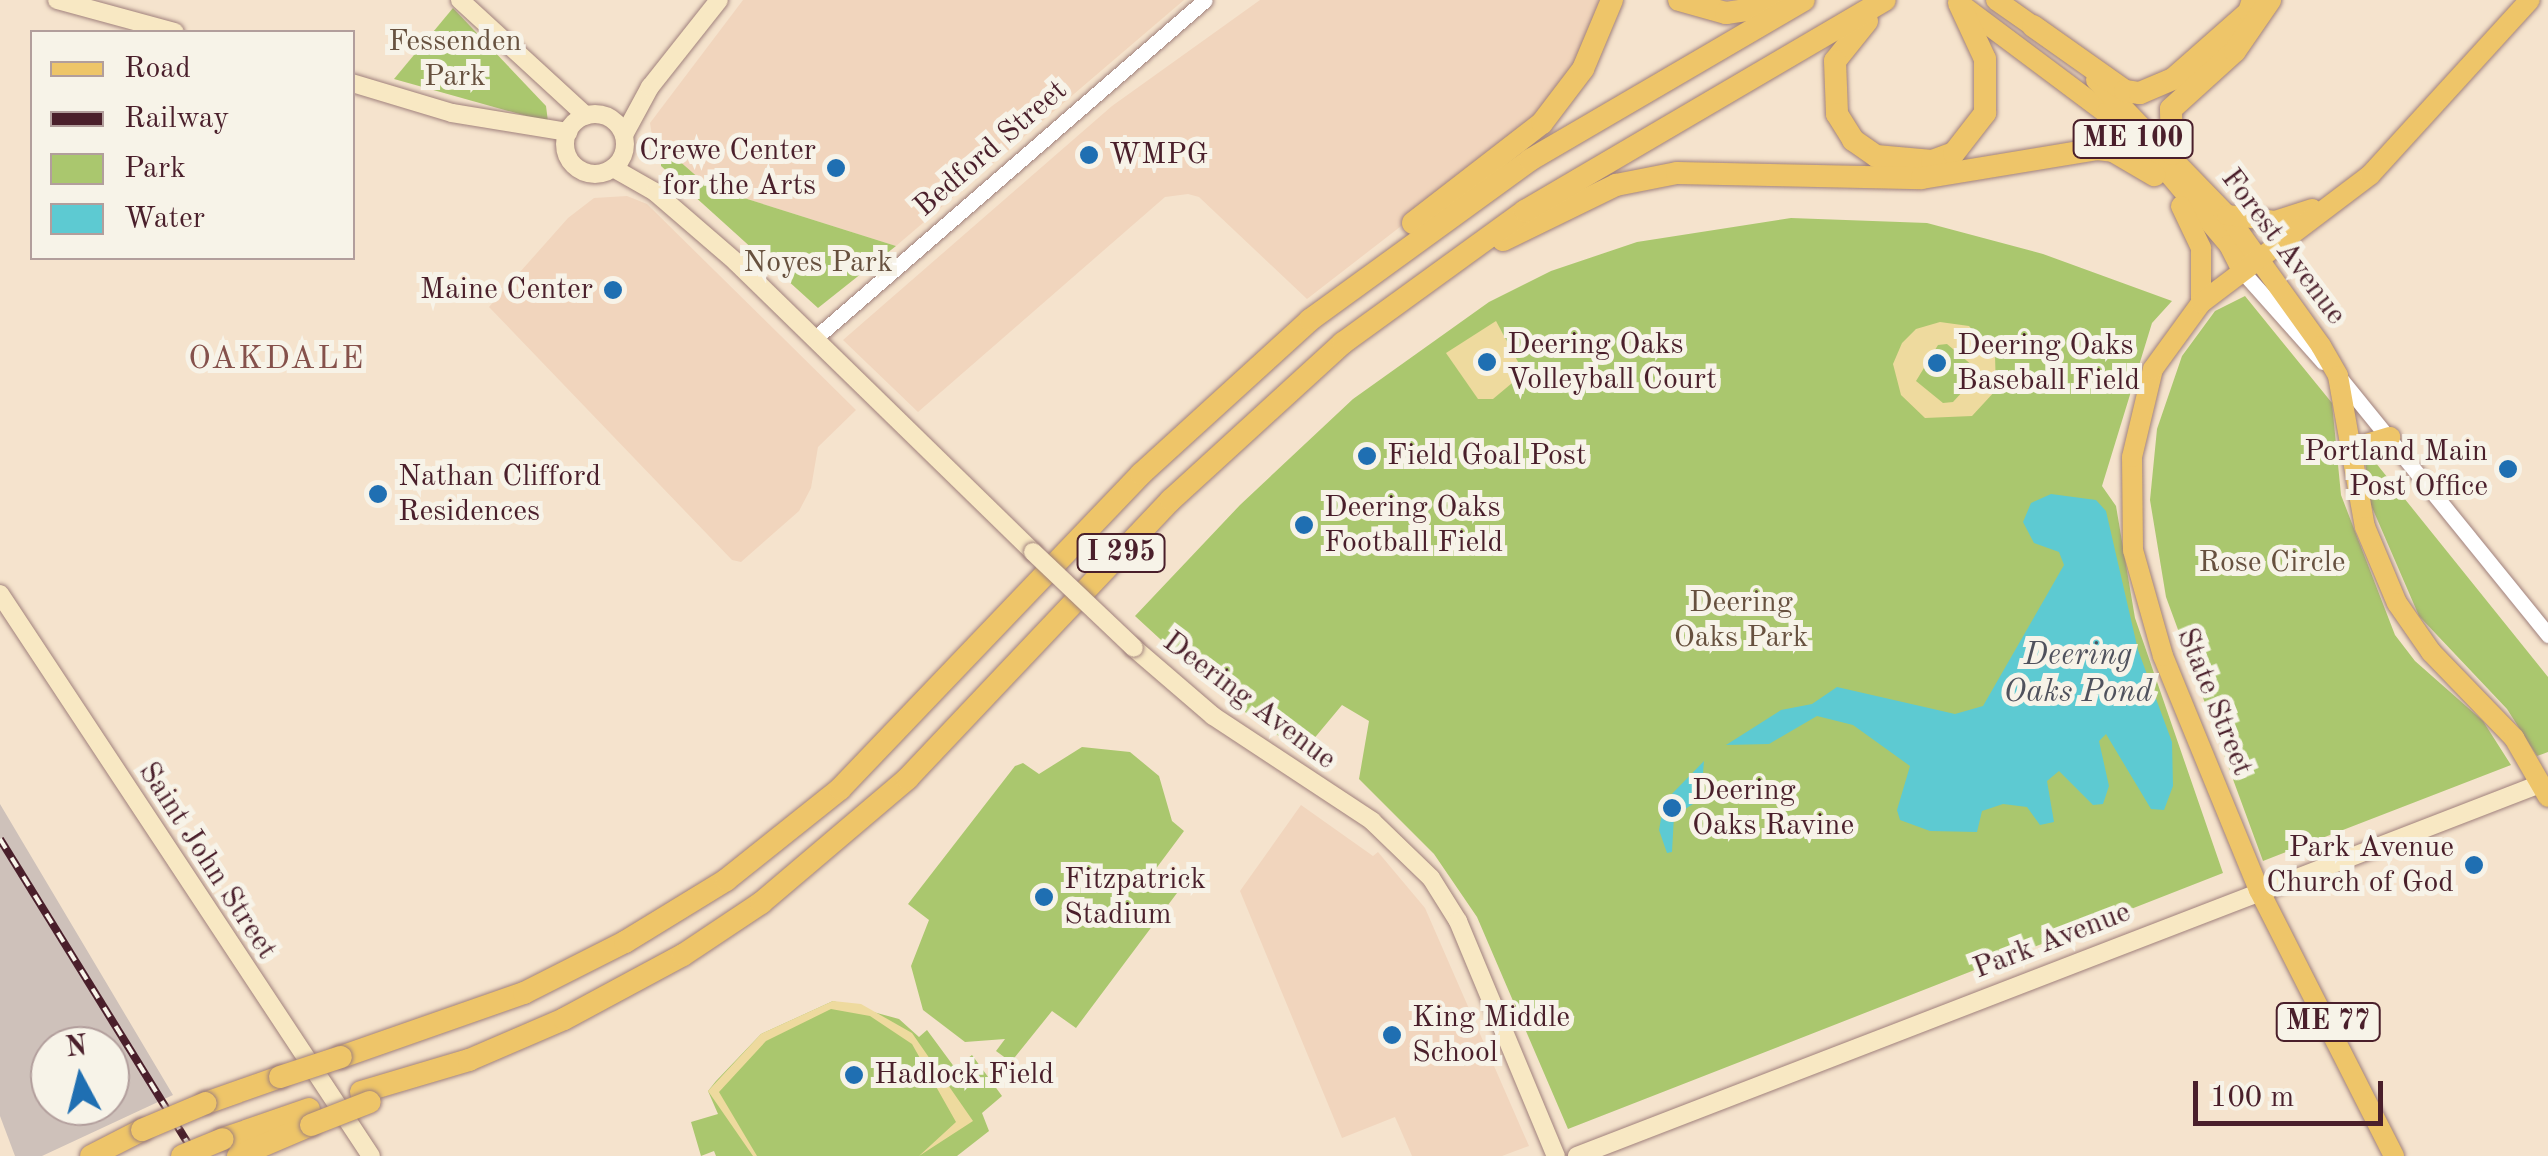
<!DOCTYPE html>
<style>
body{margin:0}
#map{position:relative;width:2548px;height:1156px;overflow:hidden;background:#f5e3cd;font-family:"Old Standard TT",serif}
div>[style]{position:absolute}
[style*='--x']{left:calc(var(--x)*1px);top:calc(var(--y)*1px);width:calc(var(--w)*1px);rotate:calc(var(--a)*1deg)}
.built>*{inset:0;background:#f1d5bd}
.industrial>*{inset:0;background:#cec1ba}
.green>*{inset:0;background:#aac76e}
.sand>*{inset:0;background:#eeda9e}
.water>*{inset:0;background:#5dcad2}
.roads{filter:drop-shadow(0 0 2px #a0817c) drop-shadow(0 0 2px #a0817c)}
.tertiary>*{height:15px;margin:-7.5px;padding:0 7.5px;transform-origin:7.5px;border-radius:7.5px;background:#fff}
.secondary>*{height:18px;margin:-9px;padding:0 9px;transform-origin:9px;border-radius:9px;background:#f8e8c3}
.secondary>.ring{margin:-9px;padding:0;box-sizing:content-box;background:none;border:18px solid #f8e8c3;border-radius:50%}
.primary>*{height:20px;margin:-10px;padding:0 10px;transform-origin:10px;border-radius:10px;background:#eec569}
.trunk>*{height:20px;margin:-10px;padding:0 10px;transform-origin:10px;border-radius:10px;background:#eec569}
.motorway>*{height:22px;margin:-11px;padding:0 11px;transform-origin:11px;border-radius:11px;background:#eec569}
.rail>*{height:8px;margin-top:-4px;transform-origin:0;background:repeating-linear-gradient(90deg,#f7f3e8 0 11px,#4a1f2b 0 22px);box-sizing:border-box;border-block:2px solid #4a1f2b}
.bridges{filter:drop-shadow(0 0 2px #a0817c) drop-shadow(0 0 2px #a0817c)}
.secondary-bridge>*{height:18px;margin:-9px;padding:0 9px;transform-origin:9px;border-radius:9px;background:#f8e8c3}
.motorway-bridge>*{height:22px;margin:-11px;padding:0 11px;transform-origin:11px;border-radius:11px;background:#eec569}
.dots>*{width:28px;height:28px;translate:-50% -50%;box-sizing:border-box;border:5px solid #f7f3e8;border-radius:50%}
span{translate:-50% -50%;white-space:nowrap;text-align:center;line-height:1.15;-webkit-text-stroke:10px #f7f3e8;paint-order:stroke}
.shield-label span{padding:2px 8px;background:#f7f3e8;border:2px solid;border-radius:8px;-webkit-text-stroke-width:0}
.shield-label{font-size:28px;color:#4a1f2b;font-weight:700}
.park-label{font-size:30px;color:#67513f}
.street-label{font-size:30px;color:#4a1f2b}
.poi-label{font-size:30px;color:#4a1f2b}
.right{translate:-100% -50%;text-align:right}
.left{translate:0 -50%;text-align:left}
.neighbourhood-label{font-size:32px;color:#85514b;letter-spacing:2.5px}
.water-label{font-size:32px;color:#50525d;font-style:italic}
.legend{position:absolute;left:30px;top:30px;width:325px;height:230px;box-sizing:border-box;background:#f7f3e8;border:2px solid #b29e9c;margin:0;padding:12px 18px;list-style:none;font-size:30px;color:#4a1f2b}
.legend li{display:flex;align-items:center;gap:20px;height:50px}
.legend b{width:50px;border:2px solid #b29e9c}
.north{position:absolute;left:30px;top:1026px;width:100px;height:100px;box-sizing:border-box;background:#f7f3e8;border:2px solid #b29e9c;border-radius:50%;rotate:353deg;font-size:28px;font-weight:700;line-height:40px;text-align:center;color:#4a1f2b}
.north::after{content:'';display:block;margin:auto;width:35px;height:45px;background:#1f6fb2;clip-path:polygon(50% 0,100% 100%,50% 72%,0 100%)}
.scale{position:absolute;left:2193px;top:1081px;width:190px;height:45px;box-sizing:border-box;border:5px solid #4a1f2b;border-top:0;padding-left:12px;font-size:30px;line-height:35px;white-space:nowrap;color:#4a1f2b;-webkit-text-stroke:8px #f7f3e8;paint-order:stroke}
</style>
<div id="map">
<div class="built">
<i style="clip-path:polygon(743px 0,1184px 0,896px 246px,709px 187px,653px 142px,650px 123px)"></i>
<i style="clip-path:polygon(1260px 0,1604px 0,1588px 41px,1554px 97px,1489px 158px,1307px 299px,1199px 197px,1188px 194px,1165px 197px,918px 412px,843px 340px,1112px 106px)"></i>
<i style="clip-path:polygon(627px 196px,647px 204px,856px 410px,818px 447px,811px 488px,799px 511px,741px 562px,732px 560px,489px 307px,568px 218px,594px 198px)"></i>
<i style="clip-path:polygon(1301px 805px,1373px 856px,1378px 852px,1425px 908px,1529px 1146px,1502px 1156px,1412px 1156px,1395px 1117px,1342px 1138px,1240px 891px)"></i>
</div>
<div class="industrial">
<i style="clip-path:polygon(evenodd,0 804px,173px 1095px,42px 1156px,15px 1156px,0 1116px,0 804px,50px 1046px,110px 1046px,110px 1106px,50px 1106px,50px 1046px)"></i>
</div>
<div class="green">
<i style="clip-path:polygon(453px 8px,546px 106px,548px 122px,394px 79px)"></i>
<i style="clip-path:polygon(661px 145px,709px 187px,896px 246px,818px 308px,661px 166px)"></i>
<i style="clip-path:polygon(1791px 218px,1927px 223px,2043px 254px,2172px 301px,2152px 323px,2102px 486px,2116px 506px,2135px 618px,2223px 873px,1568px 1129px,1477px 917px,1434px 854px,1359px 779px,1369px 721px,1342px 705px,1312px 741px,1290px 744px,1221px 695px,1135px 616px,1240px 505px,1353px 399px,1489px 302px,1551px 271px,1637px 242px)"></i>
<i style="clip-path:polygon(2245px 296px,2332px 403px,2341px 495px,2395px 635px,2415px 661px,2483px 721px,2511px 765px,2263px 861px,2166px 597px,2150px 500px,2157px 429px,2182px 356px,2215px 311px)"></i>
<i style="clip-path:polygon(2363px 447px,2548px 677px,2548px 752px,2537px 756px,2507px 709px,2419px 616px,2371px 505px)"></i>
<i style="clip-path:polygon(1082px 747px,1130px 752px,1159px 776px,1172px 821px,1184px 831px,1155px 870px,1180px 889px,1076px 1028px,1052px 1011px,1011px 1062px,996px 1051px,1005px 1039px,965px 1042px,923px 1010px,911px 966px,929px 920px,908px 904px,1015px 766px,1023px 763px,1039px 774px)"></i>
<i style="clip-path:polygon(833px 1001px,899px 1019px,919px 1037px,927px 1030px,955px 1068px,972px 1055px,1002px 1096px,982px 1113px,989px 1131px,957px 1156px,716px 1156px,714px 1151px,701px 1156px,691px 1122px,718px 1114px,708px 1091px,716px 1081px,761px 1034px)"></i>
</div>
<div class="sand">
<i style="clip-path:polygon(1496px 321px,1524px 373px,1493px 399px,1478px 399px,1446px 353px)"></i>
<i style="clip-path:polygon(evenodd,1940px 322px,1969px 326px,1995px 355px,1996px 390px,1972px 416px,1925px 418px,1901px 395px,1893px 364px,1902px 343px,1916px 329px,1940px 322px,1947px 344px,1973px 366px,1976px 377px,1953px 402px,1943px 403px,1916px 381px,1938px 345px,1947px 344px)"></i>
<i style="clip-path:polygon(833px 1001px,861px 1004px,912px 1033px,973px 1121px,919px 1156px,956px 1122px,912px 1044px,870px 1016px,831px 1009px,766px 1041px,719px 1092px,757px 1156px,753px 1156px,708px 1091px,761px 1034px)"></i>
</div>
<div class="water">
<i style="clip-path:polygon(2051px 494px,2096px 500px,2106px 511px,2138px 650px,2172px 742px,2173px 786px,2164px 810px,2151px 809px,2106px 734px,2099px 741px,2109px 786px,2103px 804px,2093px 805px,2059px 771px,2047px 781px,2054px 822px,2040px 825px,2027px 807px,2003px 804px,1982px 811px,1977px 832px,1930px 831px,1900px 820px,1897px 810px,1910px 766px,1853px 725px,1817px 716px,1769px 744px,1726px 745px,1781px 710px,1812px 704px,1837px 687px,1955px 714px,1983px 706px,2064px 565px,2059px 552px,2034px 543px,2023px 522px,2031px 503px)"></i>
<i style="clip-path:polygon(1704px 761px,1701px 799px,1674px 816px,1672px 852px,1667px 853px,1659px 830px,1664px 802px)"></i>
</div>
<div class="roads">
<div class="tertiary">
<i style="--x:2242;--y:271;--w:122;--a:48.3"></i>
<i style="--x:814;--y:339;--w:517;--a:-40.93"></i>
<i style="--x:2340;--y:378;--w:331;--a:51"></i>
</div>
<div class="secondary">
<i style="--x:57;--y:0;--w:122;--a:15.2"></i>
<i style="--x:460;--y:0;--w:171;--a:42.6"></i>
<i style="--x:352;--y:83;--w:104;--a:16.7"></i>
<i style="--x:452;--y:113;--w:118;--a:9.3"></i>
<i class="ring" style="left:565px;top:114px;width:42px;height:42px"></i>
<i style="--x:624;--y:135;--w:55;--a:-61.6"></i>
<i style="--x:650;--y:87;--w:111;--a:-51.6"></i>
<i style="--x:613;--y:168;--w:48;--a:29.7"></i>
<i style="--x:655;--y:192;--w:107;--a:40.8"></i>
<i style="--x:736;--y:262;--w:415;--a:44.3"></i>
<i style="--x:0;--y:594;--w:673;--a:56.57"></i>
<i style="--x:1134;--y:648;--w:104;--a:40.7"></i>
<i style="--x:1213;--y:716;--w:191;--a:33.4"></i>
<i style="--x:1372;--y:821;--w:82;--a:44"></i>
<i style="--x:1431;--y:878;--w:51;--a:57.9"></i>
<i style="--x:1458;--y:921;--w:255;--a:67.4"></i>
<i style="--x:1577;--y:1156;--w:1032;--a:-21.12"></i>
</div>
<div class="primary">
<i style="--x:1959;--y:3;--w:184;--a:36.8"></i>
<i style="--x:2106;--y:113;--w:79;--a:43.5"></i>
<i style="--x:2163;--y:167;--w:102;--a:49.8"></i>
<i style="--x:2229;--y:245;--w:29;--a:63"></i>
<i style="--x:2096;--y:80;--w:188;--a:45.9"></i>
<i style="--x:2227;--y:215;--w:161;--a:54.3"></i>
<i style="--x:2321;--y:346;--w:34;--a:60"></i>
<i style="--x:2338;--y:376;--w:153;--a:79.9"></i>
<i style="--x:2365;--y:527;--w:82;--a:67.2"></i>
<i style="--x:2397;--y:603;--w:60;--a:55.2"></i>
<i style="--x:2431;--y:652;--w:120;--a:46"></i>
<i style="--x:2514;--y:738;--w:68;--a:60"></i>
<i style="--x:2181;--y:206;--w:47;--a:64.5"></i>
<i style="--x:2201;--y:248;--w:55;--a:90"></i>
<i style="--x:2227;--y:215;--w:48;--a:7.1"></i>
<i style="--x:2275;--y:221;--w:39;--a:-18"></i>
<i style="--x:2349;--y:449;--w:43;--a:-16.3"></i>
<i style="--x:2394;--y:1156;--w:298;--a:-116.9"></i>
<i style="--x:2259;--y:890;--w:253;--a:-112.3"></i>
<i style="--x:2163;--y:656;--w:110;--a:-105.8"></i>
<i style="--x:2133;--y:550;--w:93;--a:-90.6"></i>
<i style="--x:2132;--y:457;--w:90;--a:-76.6"></i>
<i style="--x:2153;--y:369;--w:82;--a:-54"></i>
<i style="--x:2201;--y:303;--w:212;--a:-37.1"></i>
<i style="--x:2370;--y:175;--w:237;--a:-47.6"></i>
</div>
<div class="trunk">
<i style="--x:1996;--y:0;--w:45;--a:35.1"></i>
</div>
<div class="motorway">
<i style="--x:1679;--y:0;--w:49;--a:15.5"></i>
<i style="--x:1726;--y:13;--w:56;--a:-8.3"></i>
<i style="--x:1867;--y:21;--w:51;--a:128.7"></i>
<i style="--x:1835;--y:61;--w:53;--a:87.8"></i>
<i style="--x:1837;--y:114;--w:31;--a:58"></i>
<i style="--x:1853;--y:140;--w:28;--a:35"></i>
<i style="--x:1876;--y:156;--w:56;--a:5.1"></i>
<i style="--x:1932;--y:161;--w:23;--a:-20"></i>
<i style="--x:1954;--y:153;--w:51;--a:-52.2"></i>
<i style="--x:1985;--y:113;--w:54;--a:-90"></i>
<i style="--x:1985;--y:59;--w:62;--a:-114.9"></i>
<i style="--x:2033;--y:26;--w:113;--a:35.2"></i>
<i style="--x:2125;--y:91;--w:15;--a:8"></i>
<i style="--x:2140;--y:93;--w:36;--a:-23"></i>
<i style="--x:2173;--y:79;--w:101;--a:-41.4"></i>
<i style="--x:2249;--y:12;--w:13;--a:-72"></i>
<i style="--x:2172;--y:154;--w:45;--a:-91.3"></i>
<i style="--x:2171;--y:109;--w:86;--a:-42.2"></i>
<i style="--x:2235;--y:51;--w:62;--a:-55.5"></i>
<i style="--x:1413;--y:223;--w:163;--a:-37.8"></i>
<i style="--x:1542;--y:123;--w:68;--a:-52.8"></i>
<i style="--x:1583;--y:69;--w:75;--a:-67.2"></i>
<i style="--x:1503;--y:240;--w:126;--a:-26"></i>
<i style="--x:1616;--y:185;--w:62;--a:-11.1"></i>
<i style="--x:1677;--y:173;--w:245;--a:1.2"></i>
<i style="--x:1922;--y:178;--w:177;--a:-9.4"></i>
<i style="--x:2097;--y:149;--w:16;--a:7"></i>
<i style="--x:2113;--y:151;--w:48;--a:30.3"></i>
<i style="--x:341;--y:1057;--w:194;--a:-19.3"></i>
<i style="--x:524;--y:993;--w:113;--a:-26.8"></i>
<i style="--x:625;--y:942;--w:119;--a:-31.5"></i>
<i style="--x:726;--y:880;--w:146;--a:-38.6"></i>
<i style="--x:840;--y:789;--w:436;--a:-46.3"></i>
<i style="--x:1141;--y:474;--w:229;--a:-42.3"></i>
<i style="--x:1310;--y:320;--w:272;--a:-36"></i>
<i style="--x:1530;--y:160;--w:317;--a:-30.3"></i>
<i style="--x:361;--y:1092;--w:113;--a:-16.5"></i>
<i style="--x:469;--y:1060;--w:103;--a:-23.3"></i>
<i style="--x:564;--y:1019;--w:135;--a:-28.3"></i>
<i style="--x:683;--y:955;--w:94;--a:-33.7"></i>
<i style="--x:761;--y:903;--w:192;--a:-40.3"></i>
<i style="--x:907;--y:779;--w:384;--a:-46.6"></i>
<i style="--x:1171;--y:500;--w:233;--a:-42.4"></i>
<i style="--x:1343;--y:343;--w:225;--a:-36"></i>
<i style="--x:1525;--y:211;--w:417;--a:-30.4"></i>
<i style="--x:206;--y:1103;--w:78;--a:-19.4"></i>
<i style="--x:223;--y:1139;--w:91;--a:-19.2"></i>
<i style="--x:91;--y:1156;--w:57;--a:-27"></i>
<i style="--x:238;--y:1156;--w:79;--a:-23"></i>
</div>
</div>
<div class="rail">
<i style="--x:0;--y:839;--w:373;--a:58.3"></i>
</div>
<div class="bridges">
<div class="secondary-bridge">
<i style="--x:1033;--y:552;--w:139;--a:43.5"></i>
</div>
<div class="motorway-bridge">
<i style="--x:280;--y:1077;--w:64;--a:-18.2"></i>
<i style="--x:311;--y:1125;--w:63;--a:-21.3"></i>
<i style="--x:142;--y:1130;--w:69;--a:-22.9"></i>
<i style="--x:182;--y:1156;--w:44;--a:-22.5"></i>
</div>
</div>
<div class="dots">
<i style="left:1089px;top:155px;background:#1f6fb2"></i>
<i style="left:836px;top:168px;background:#1f6fb2"></i>
<i style="left:613px;top:290px;background:#1f6fb2"></i>
<i style="left:1487px;top:362px;background:#1f6fb2"></i>
<i style="left:1937px;top:363px;background:#1f6fb2"></i>
<i style="left:1367px;top:456px;background:#1f6fb2"></i>
<i style="left:2508px;top:469px;background:#1f6fb2"></i>
<i style="left:378px;top:494px;background:#1f6fb2"></i>
<i style="left:1304px;top:525px;background:#1f6fb2"></i>
<i style="left:1672px;top:808px;background:#1f6fb2"></i>
<i style="left:2474px;top:865px;background:#1f6fb2"></i>
<i style="left:1044px;top:897px;background:#1f6fb2"></i>
<i style="left:1392px;top:1035px;background:#1f6fb2"></i>
<i style="left:854px;top:1075px;background:#1f6fb2"></i>
</div>
<div class="shield-label">
<span style="left:2133px;top:139px">ME 100</span>
<span style="left:1121px;top:553px">I 295</span>
<span style="left:2328px;top:1022px">ME 77</span>
</div>
<div class="park-label">
<span style="left:455px;top:59px">Fessenden<br>Park</span>
<span style="left:818px;top:263px">Noyes Park</span>
<span style="left:2272px;top:563px">Rose Circle</span>
<span style="left:1741px;top:620px">Deering<br>Oaks Park</span>
</div>
<div class="street-label">
<span style="left:991px;top:149px;rotate:-41deg">Bedford Street</span>
<span style="left:2283px;top:247px;rotate:53deg">Forest Avenue</span>
<span style="left:1249px;top:701px;rotate:37deg">Deering Avenue</span>
<span style="left:2214px;top:702px;rotate:68deg">State Street</span>
<span style="left:207px;top:861px;rotate:57deg">Saint John Street</span>
<span style="left:2052px;top:941px;rotate:-21deg">Park Avenue</span>
</div>
<div class="poi-label">
<span class="right" style="left:816px;top:168px">Crewe Center<br>for the Arts</span>
<span class="left" style="left:1109px;top:155px">WMPG</span>
<span class="right" style="left:593px;top:290px">Maine Center</span>
<span class="left" style="left:1507px;top:362px">Deering Oaks<br>Volleyball Court</span>
<span class="left" style="left:1957px;top:363px">Deering Oaks<br>Baseball Field</span>
<span class="right" style="left:2488px;top:469px">Portland Main<br>Post Office</span>
<span class="left" style="left:1387px;top:456px">Field Goal Post</span>
<span class="left" style="left:398px;top:494px">Nathan Clifford<br>Residences</span>
<span class="left" style="left:1324px;top:525px">Deering Oaks<br>Football Field</span>
<span class="left" style="left:1692px;top:808px">Deering<br>Oaks Ravine</span>
<span class="right" style="left:2454px;top:865px">Park Avenue<br>Church of God</span>
<span class="left" style="left:1064px;top:897px">Fitzpatrick<br>Stadium</span>
<span class="left" style="left:1412px;top:1035px">King Middle<br>School</span>
<span class="left" style="left:874px;top:1075px">Hadlock Field</span>
</div>
<div class="neighbourhood-label">
<span style="left:277px;top:360px">OAKDALE</span>
</div>
<div class="water-label">
<span style="left:2078px;top:675px">Deering<br>Oaks Pond</span>
</div>
<ul class="legend">
<li><b style="height:12px;background:#eec569"></b>Road</li>
<li><b style="height:12px;background:#4a1f2b"></b>Railway</li>
<li><b style="height:28px;background:#aac76e"></b>Park</li>
<li><b style="height:28px;background:#5dcad2"></b>Water</li>
</ul>
<div class="north">N</div>
<div class="scale">100 m</div>
</div>
